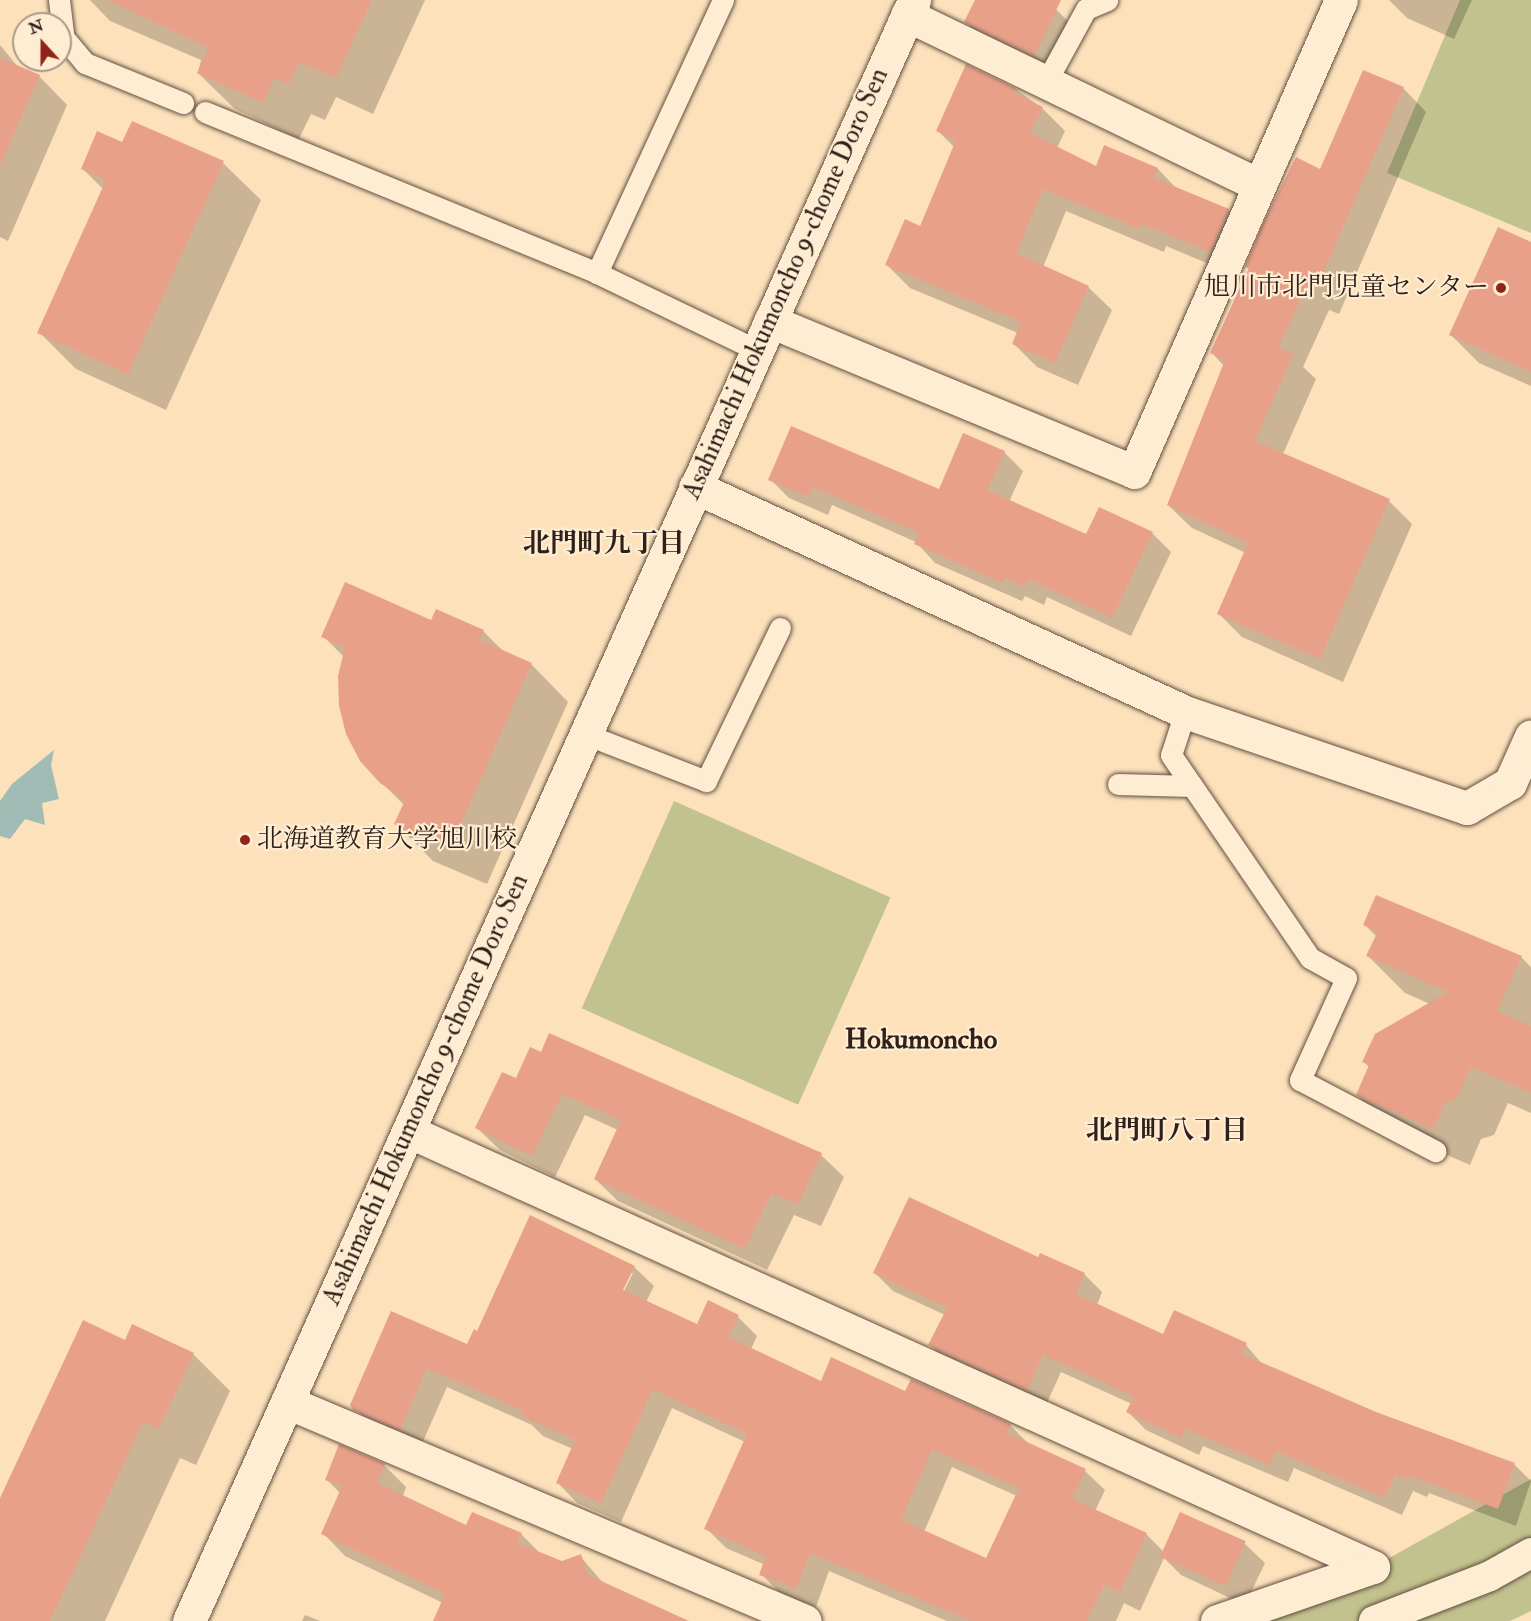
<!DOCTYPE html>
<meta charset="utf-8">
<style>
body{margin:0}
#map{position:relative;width:1531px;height:1621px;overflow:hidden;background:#fde1bb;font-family:"IM FELL Double Pica","Noto Serif JP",serif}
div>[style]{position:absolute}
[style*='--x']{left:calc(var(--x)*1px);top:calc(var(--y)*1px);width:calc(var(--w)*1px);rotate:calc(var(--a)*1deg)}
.green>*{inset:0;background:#c2c28e;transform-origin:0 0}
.water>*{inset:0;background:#a0bcb4}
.shadow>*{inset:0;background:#0003}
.building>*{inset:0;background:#e9a089;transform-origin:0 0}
.roads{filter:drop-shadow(0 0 2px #625042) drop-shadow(0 0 2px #625042)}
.service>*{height:21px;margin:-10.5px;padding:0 10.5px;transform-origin:10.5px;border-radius:10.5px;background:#feecd3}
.pedestrian>*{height:30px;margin:-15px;padding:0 15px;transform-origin:15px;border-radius:15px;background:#feecd3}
.minor>*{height:33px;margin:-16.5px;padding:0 16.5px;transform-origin:16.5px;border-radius:16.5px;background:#feecd3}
.dots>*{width:16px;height:16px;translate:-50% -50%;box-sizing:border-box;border:3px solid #feecd3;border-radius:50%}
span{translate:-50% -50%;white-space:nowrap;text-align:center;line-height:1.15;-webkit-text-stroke:4.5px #feecd3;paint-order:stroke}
.street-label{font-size:26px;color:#2f2019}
.poi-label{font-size:26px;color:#2f2019}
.right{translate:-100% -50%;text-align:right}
.left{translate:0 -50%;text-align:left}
.neighbourhood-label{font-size:27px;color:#2f2019;font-weight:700}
.quarter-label{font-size:28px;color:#2f2019;font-weight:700}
.north{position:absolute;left:12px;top:12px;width:60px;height:60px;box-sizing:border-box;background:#feecd3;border:2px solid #ab9a89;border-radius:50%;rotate:339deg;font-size:16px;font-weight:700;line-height:24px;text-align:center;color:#2f2019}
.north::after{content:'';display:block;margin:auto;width:21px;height:27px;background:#8f2418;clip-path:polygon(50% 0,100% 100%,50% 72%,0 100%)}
</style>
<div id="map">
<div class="green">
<i style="clip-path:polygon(1460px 0,1531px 0,1531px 233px,1387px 173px)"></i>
<i style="left:674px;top:801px;width:237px;height:227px;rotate:24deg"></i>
<i style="clip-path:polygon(1531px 1479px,1531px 1611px,1510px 1621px,1217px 1621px,1373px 1567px)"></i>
</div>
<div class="water">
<i style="clip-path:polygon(54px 750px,51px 765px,59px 799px,42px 803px,45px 825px,25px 819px,10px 839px,0 836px,0 801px,12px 784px)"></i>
</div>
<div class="shadow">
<i style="clip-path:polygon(90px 0,425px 0,373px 114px,336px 97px,325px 120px,311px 114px,299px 139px,235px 109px,198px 73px,201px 60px,110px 21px)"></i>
<i style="clip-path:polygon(977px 0,1037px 0,1056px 9px,1073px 27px,1051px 72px,983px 39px,966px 22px)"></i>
<i style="clip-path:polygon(1389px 0,1472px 0,1454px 39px,1407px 18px)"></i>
<i style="clip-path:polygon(0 45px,19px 68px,39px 76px,67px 105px,8px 241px,0 237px)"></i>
<i style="clip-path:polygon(967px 66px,1017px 90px,1042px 108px,1065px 131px,1057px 148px,1096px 168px,1105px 147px,1158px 169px,1177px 189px,1228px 210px,1251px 234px,1233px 274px,1166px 246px,1164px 252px,1066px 211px,1043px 267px,1088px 287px,1112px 310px,1078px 385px,1037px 367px,1014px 344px,1018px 333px,910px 288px,887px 265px,921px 228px,955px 148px,938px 131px)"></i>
<i style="clip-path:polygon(1403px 88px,1426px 112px,1339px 314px,1329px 310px,1303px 367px,1316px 379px,1283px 454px,1389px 501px,1412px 524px,1343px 682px,1242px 637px,1219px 614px,1246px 553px,1192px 528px,1168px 505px,1224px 366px,1212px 353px,1250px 270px,1246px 266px,1321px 171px)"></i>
<i style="clip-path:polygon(133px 123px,223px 163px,261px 200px,166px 410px,76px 369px,39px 332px,103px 189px,82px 168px,123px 144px)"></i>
<i style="clip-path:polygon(1531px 244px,1531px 386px,1479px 363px,1451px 335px)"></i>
<i style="clip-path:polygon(1004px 452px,1023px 471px,1009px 502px,1087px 536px,1152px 533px,1171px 552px,1131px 636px,1047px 597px,1044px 605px,1025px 596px,1022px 601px,935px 563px,916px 542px,832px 505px,828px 515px,789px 498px,770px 479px,940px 490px)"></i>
<i style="clip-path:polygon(432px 622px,483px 631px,506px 654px,531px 664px,568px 702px,487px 884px,433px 861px,396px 824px,404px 805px,381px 782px,344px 657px,323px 636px)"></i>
<i style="clip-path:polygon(1365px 925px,1521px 957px,1531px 967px,1531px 1113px,1508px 1103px,1494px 1135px,1481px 1139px,1470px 1165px,1395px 1132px,1357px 1095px,1370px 1068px,1364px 1062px,1430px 1004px,1405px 993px,1368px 956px,1377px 937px)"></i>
<i style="clip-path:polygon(542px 1054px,821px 1155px,844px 1177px,821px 1226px,794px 1215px,767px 1270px,618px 1201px,595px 1179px,618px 1130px,585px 1115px,555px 1177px,500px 1150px,477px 1128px)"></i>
<i style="clip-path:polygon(1041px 1255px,1085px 1275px,1102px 1292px,1097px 1305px,1164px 1336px,1246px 1345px,1263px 1365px,1375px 1413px,1514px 1464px,1531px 1481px,1516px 1526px,1429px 1493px,1427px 1497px,1413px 1491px,1402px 1515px,1294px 1468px,1288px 1482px,1203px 1446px,1199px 1455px,1146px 1430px,1128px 1412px,1132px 1404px,1061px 1372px,1045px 1407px,948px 1363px,930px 1345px,945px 1315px,893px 1291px,875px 1273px,1039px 1259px)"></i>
<i style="clip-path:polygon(evenodd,634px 1267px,654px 1286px,646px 1302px,697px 1326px,738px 1317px,757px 1336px,751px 1349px,821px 1383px,906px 1393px,1010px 1425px,1030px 1445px,1085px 1471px,1105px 1490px,1095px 1511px,1146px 1534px,1163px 1551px,1245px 1544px,1265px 1563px,1245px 1605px,1181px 1575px,1164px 1558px,1140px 1611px,1124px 1603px,1116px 1621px,947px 1621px,829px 1571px,816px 1607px,781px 1594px,761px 1574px,765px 1565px,726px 1548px,706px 1528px,745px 1442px,672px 1408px,621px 1522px,577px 1503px,558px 1483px,573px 1449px,543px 1436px,532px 1425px,447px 1387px,420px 1448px,371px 1424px,351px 1405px,468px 1346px,478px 1333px,634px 1267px,630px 1273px,633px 1273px,621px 1297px,618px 1296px,630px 1273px,634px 1267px,952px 1467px,1017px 1496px,987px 1560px,924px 1532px,952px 1467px)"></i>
<i style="clip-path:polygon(126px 1342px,193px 1354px,230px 1391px,196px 1465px,180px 1458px,105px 1621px,0 1621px,0 1502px)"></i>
<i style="clip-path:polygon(384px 1465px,406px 1487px,403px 1496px,467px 1527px,521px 1534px,540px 1553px,562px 1562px,580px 1556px,604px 1584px,685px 1621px,435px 1621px,443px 1603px,345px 1556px,323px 1533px,340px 1493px,327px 1480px)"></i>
<i style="clip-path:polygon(305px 1615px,320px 1621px,302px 1621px)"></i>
</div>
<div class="building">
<i style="clip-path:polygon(108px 0,372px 0,336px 78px,299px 62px,289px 84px,274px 78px,263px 103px,197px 73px,208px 48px)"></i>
<i style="clip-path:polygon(975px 0,1061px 0,1034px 56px,964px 22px)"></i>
<i style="clip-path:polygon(0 58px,40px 75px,0 165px)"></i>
<i style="clip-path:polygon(966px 64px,1017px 89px,1015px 94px,1043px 107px,1030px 133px,1096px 166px,1104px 145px,1158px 168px,1154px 178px,1229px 209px,1210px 252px,1143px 224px,1140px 229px,1043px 189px,1016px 253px,1089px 286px,1055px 363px,1012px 344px,1021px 322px,885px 265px,905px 219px,920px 226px,956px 140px,936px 131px)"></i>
<i style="clip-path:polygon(1363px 70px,1404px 87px,1315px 291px,1306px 287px,1278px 348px,1293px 354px,1255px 441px,1390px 499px,1320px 659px,1217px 614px,1248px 543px,1167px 505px,1225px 360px,1210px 353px,1249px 268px,1245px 267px,1263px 224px,1296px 157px,1320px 169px)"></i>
<i style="clip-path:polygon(132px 121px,224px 161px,128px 374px,37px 333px,106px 180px,81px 169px,97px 131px,122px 142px)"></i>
<i style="clip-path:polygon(1498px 227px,1531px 242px,1531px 372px,1449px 335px)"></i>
<i style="clip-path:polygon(791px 426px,939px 489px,963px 433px,1005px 451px,987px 490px,1086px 534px,1099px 507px,1153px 532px,1112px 618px,1028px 579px,1025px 587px,1005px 578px,1003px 583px,914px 544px,919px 533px,813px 487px,809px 497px,768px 480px)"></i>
<i style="clip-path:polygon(345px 582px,431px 620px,436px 609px,484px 630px,480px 640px,532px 663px,450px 848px,394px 824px,405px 800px,380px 783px,360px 761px,346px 734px,339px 706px,338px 676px,345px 647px,321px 637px)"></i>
<i style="clip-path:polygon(1376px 895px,1522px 956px,1497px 1011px,1531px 1026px,1531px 1093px,1471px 1067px,1457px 1098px,1445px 1103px,1433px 1129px,1356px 1095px,1369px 1065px,1362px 1062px,1375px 1034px,1448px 992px,1366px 956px,1378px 931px,1363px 925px)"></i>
<i style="clip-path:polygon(549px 1033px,822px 1153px,798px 1204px,771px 1194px,745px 1249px,594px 1179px,621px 1120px,562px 1094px,532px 1156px,475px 1128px,502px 1072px,516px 1078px,530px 1047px,541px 1052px)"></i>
<i style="clip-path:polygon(909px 1197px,1038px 1257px,1040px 1253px,1085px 1273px,1076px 1294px,1163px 1334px,1174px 1310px,1247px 1343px,1242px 1354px,1376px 1412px,1515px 1463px,1498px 1509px,1411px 1476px,1409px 1480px,1395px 1475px,1384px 1498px,1276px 1451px,1270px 1465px,1185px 1429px,1181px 1438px,1126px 1412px,1134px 1396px,1043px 1355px,1027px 1390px,928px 1345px,947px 1308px,873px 1273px)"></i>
<i style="clip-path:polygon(evenodd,530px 1215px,635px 1266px,623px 1290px,697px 1324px,708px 1300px,739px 1315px,728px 1337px,821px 1381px,831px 1357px,905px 1391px,911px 1379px,1011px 1424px,1007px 1433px,1086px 1469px,1072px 1499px,1147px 1533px,1120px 1592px,1104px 1585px,1087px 1621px,971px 1621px,810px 1553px,796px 1588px,759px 1575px,766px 1556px,704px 1529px,747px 1434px,653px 1389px,601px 1503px,556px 1483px,575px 1440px,522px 1416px,524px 1411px,427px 1368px,400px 1430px,353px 1410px,350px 1405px,391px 1311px,467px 1344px,474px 1329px,477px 1331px,530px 1215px,932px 1449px,1019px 1488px,986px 1558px,901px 1520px,932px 1449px)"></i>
<i style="clip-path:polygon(83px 1320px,125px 1340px,132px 1324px,194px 1353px,159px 1429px,143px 1422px,50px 1621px,0 1621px,0 1498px)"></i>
<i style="clip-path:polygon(339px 1444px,385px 1464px,377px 1483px,466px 1525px,472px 1512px,522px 1533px,517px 1543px,562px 1561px,581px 1554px,588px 1575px,689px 1621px,433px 1621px,445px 1594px,321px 1534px,342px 1486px,325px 1480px)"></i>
<i style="left:1180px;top:1512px;width:72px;height:49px;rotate:24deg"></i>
</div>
<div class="roads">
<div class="service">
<i style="--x:59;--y:0;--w:38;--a:83"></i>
<i style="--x:64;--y:38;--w:33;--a:50"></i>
<i style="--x:85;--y:63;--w:106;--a:22.2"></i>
<i style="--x:723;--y:0;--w:301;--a:114.8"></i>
<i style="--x:597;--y:273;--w:178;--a:25.7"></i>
<i style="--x:1046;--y:82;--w:83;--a:-61.3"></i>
<i style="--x:1086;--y:9;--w:23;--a:-23"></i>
<i style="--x:205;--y:112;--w:424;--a:22.3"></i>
<i style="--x:1185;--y:712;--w:45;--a:108"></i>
<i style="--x:1171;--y:755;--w:246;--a:55.6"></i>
<i style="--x:1310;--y:958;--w:41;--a:29.1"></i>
<i style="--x:1346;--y:978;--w:112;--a:114.3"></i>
<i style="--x:1300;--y:1080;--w:153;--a:27.7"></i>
<i style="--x:585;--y:734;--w:130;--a:21.2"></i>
<i style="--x:706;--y:781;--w:170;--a:-64.2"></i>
<i style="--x:1118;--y:784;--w:74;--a:1.5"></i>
</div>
<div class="pedestrian">
<i style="--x:1374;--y:1621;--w:124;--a:-21.2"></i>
<i style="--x:1490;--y:1576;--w:47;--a:-29.3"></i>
</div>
<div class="minor">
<i style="--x:907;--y:15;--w:391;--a:25.8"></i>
<i style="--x:770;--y:321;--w:394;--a:22.5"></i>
<i style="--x:1134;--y:472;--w:515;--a:-66.32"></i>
<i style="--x:695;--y:487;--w:539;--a:24.66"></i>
<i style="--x:1185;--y:712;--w:298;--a:18.8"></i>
<i style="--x:1467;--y:808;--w:50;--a:-30.2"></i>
<i style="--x:1510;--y:783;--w:51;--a:-65.9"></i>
<i style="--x:408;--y:1131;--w:1059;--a:24.31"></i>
<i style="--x:287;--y:1402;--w:562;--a:22.92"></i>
<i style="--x:189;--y:1621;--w:1776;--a:-65.9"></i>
<i style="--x:1217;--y:1621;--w:165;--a:-19.1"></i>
</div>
</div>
<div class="dots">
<i style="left:1501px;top:288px;background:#8f2418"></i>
<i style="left:245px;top:840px;background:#8f2418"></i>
</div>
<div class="street-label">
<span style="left:786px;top:284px;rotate:-66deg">Asahimachi Hokumoncho 9-chome Doro Sen</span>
<span style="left:426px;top:1090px;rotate:-66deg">Asahimachi Hokumoncho 9-chome Doro Sen</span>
</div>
<div class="poi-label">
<span class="right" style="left:1489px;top:288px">旭川市北門児童センター</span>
<span class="left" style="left:257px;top:840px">北海道教育大学旭川校</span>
</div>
<div class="neighbourhood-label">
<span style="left:604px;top:544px">北門町九丁目</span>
<span style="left:1167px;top:1131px">北門町八丁目</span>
</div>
<div class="quarter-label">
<span style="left:921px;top:1040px">Hokumoncho</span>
</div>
<div class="north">N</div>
</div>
